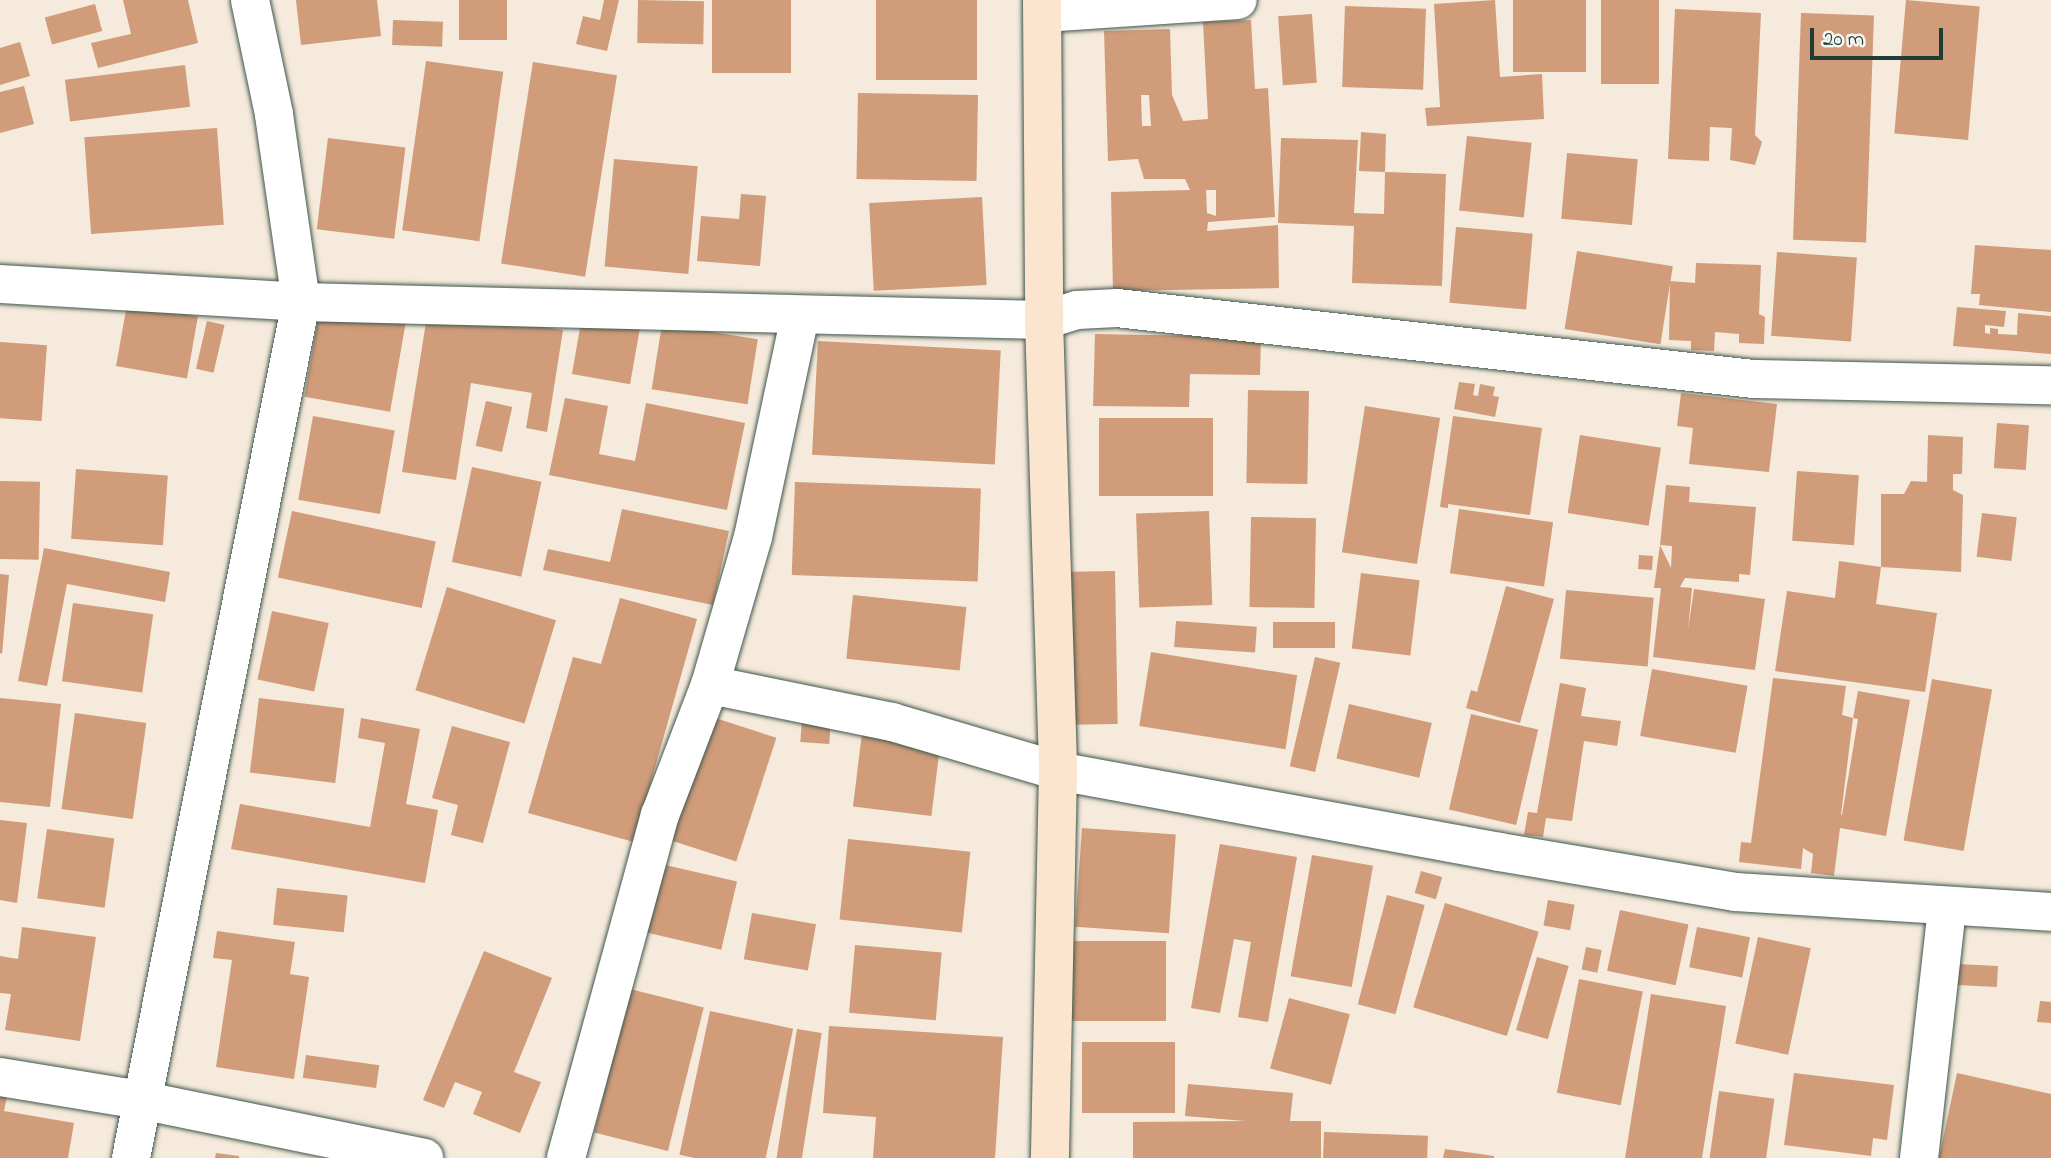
<!DOCTYPE html>
<style>
body{margin:0}
#map{position:relative;width:2051px;height:1158px;overflow:hidden;background:#f5eadb;font-family:"Indie Flower",sans-serif}
div>[style]{position:absolute}
[style*='--x']{left:calc(var(--x)*1px);top:calc(var(--y)*1px);width:calc(var(--w)*1px);rotate:calc(var(--a)*1deg)}
.building>*{inset:0;background:#d09c7a;transform-origin:0 0}
.roads{filter:drop-shadow(0 0 2px #3f574d) drop-shadow(0 0 2px #3f574d)}
.minor>*{height:38px;margin:-19px;padding:0 19px;transform-origin:19px;border-radius:19px;background:#fff}
.secondary>*{height:38px;margin:-19px;padding:0 19px;transform-origin:19px;border-radius:19px;background:#fbe5cf}
span{translate:-50% -50%;white-space:nowrap;text-align:center;line-height:1.15;-webkit-text-stroke:6px #f6f6f2;paint-order:stroke}
.scale{position:absolute;left:1810px;top:28px;width:133px;height:32px;box-sizing:border-box;border:4px solid #1f3d34;border-top:0;padding-left:9px;font-size:21px;line-height:24px;white-space:nowrap;color:#1f3d34;-webkit-text-stroke:5px #f6f6f2;paint-order:stroke}
</style>
<div id="map">
<div class="building">
<i style="clip-path:polygon(123px 0,188px 0,198px 43px,98px 68px,91px 43px,131px 34px)"></i>
<i style="clip-path:polygon(296px 0,377px 0,381px 36px,301px 45px)"></i>
<i style="left:459px;top:0;width:48px;height:40px"></i>
<i style="clip-path:polygon(604px 0,619px 0,607px 51px,576px 44px,583px 16px,600px 20px)"></i>
<i style="left:638px;top:0;width:66px;height:43px;rotate:1deg"></i>
<i style="left:712px;top:0;width:79px;height:73px"></i>
<i style="left:876px;top:0;width:101px;height:80px"></i>
<i style="clip-path:polygon(1495px 0,1500px 77px,1542px 74px,1544px 119px,1427px 126px,1425px 108px,1440px 107px,1434px 4px)"></i>
<i style="left:1513px;top:0;width:73px;height:72px"></i>
<i style="left:1601px;top:0;width:58px;height:84px"></i>
<i style="left:1906px;top:0;width:74px;height:134px;rotate:5deg"></i>
<i style="left:95px;top:4px;width:28px;height:52px;rotate:75deg"></i>
<i style="left:1345px;top:6px;width:81px;height:81px;rotate:2deg"></i>
<i style="clip-path:polygon(1675px 9px,1761px 13px,1755px 135px,1762px 142px,1755px 165px,1730px 160px,1732px 128px,1710px 127px,1709px 161px,1668px 159px)"></i>
<i style="left:1801px;top:13px;width:73px;height:227px;rotate:2deg"></i>
<i style="left:1312px;top:14px;width:69px;height:34px;rotate:86deg"></i>
<i style="left:393px;top:20px;width:50px;height:25px;rotate:2deg"></i>
<i style="clip-path:polygon(evenodd,1251px 20px,1255px 89px,1268px 88px,1275px 217px,1208px 222px,1207px 231px,1278px 225px,1279px 288px,1113px 291px,1111px 192px,1190px 190px,1185px 179px,1144px 179px,1138px 159px,1108px 161px,1104px 31px,1170px 29px,1172px 95px,1183px 121px,1208px 119px,1203px 22px,1251px 20px,1141px 95px,1149px 95px,1151px 126px,1142px 126px,1141px 95px,1251px 20px,1206px 190px,1216px 190px,1216px 216px,1207px 213px,1206px 190px)"></i>
<i style="clip-path:polygon(20px 42px,30px 76px,0 85px,0 48px)"></i>
<i style="left:426px;top:61px;width:78px;height:171px;rotate:8deg"></i>
<i style="left:533px;top:62px;width:85px;height:204px;rotate:9deg"></i>
<i style="left:185px;top:65px;width:42px;height:121px;rotate:83deg"></i>
<i style="clip-path:polygon(24px 86px,34px 124px,0 133px,0 92px)"></i>
<i style="left:858px;top:93px;width:120px;height:86px;rotate:1deg"></i>
<i style="left:217px;top:128px;width:97px;height:133px;rotate:86deg"></i>
<i style="clip-path:polygon(1361px 132px,1386px 134px,1385px 172px,1446px 174px,1442px 286px,1352px 283px,1354px 226px,1278px 223px,1281px 138px,1358px 140px,1354px 213px,1384px 214px,1385px 172px,1359px 171px)"></i>
<i style="left:1467px;top:136px;width:65px;height:75px;rotate:6deg"></i>
<i style="left:328px;top:138px;width:78px;height:92px;rotate:7deg"></i>
<i style="left:1567px;top:153px;width:71px;height:66px;rotate:5deg"></i>
<i style="left:614px;top:159px;width:84px;height:108px;rotate:5deg"></i>
<i style="clip-path:polygon(741px 194px,766px 196px,760px 266px,697px 261px,701px 216px,739px 219px)"></i>
<i style="left:982px;top:197px;width:88px;height:113px;rotate:87deg"></i>
<i style="left:1456px;top:227px;width:77px;height:76px;rotate:5deg"></i>
<i style="clip-path:polygon(1975px 245px,2051px 250px,2051px 312px,1979px 305px,1980px 294px,1971px 294px)"></i>
<i style="left:1577px;top:251px;width:97px;height:79px;rotate:9deg"></i>
<i style="left:1777px;top:252px;width:80px;height:84px;rotate:4deg"></i>
<i style="clip-path:polygon(1696px 263px,1761px 265px,1759px 314px,1765px 317px,1764px 344px,1739px 343px,1739px 334px,1715px 332px,1714px 351px,1691px 350px,1691px 341px,1669px 340px,1670px 281px,1695px 283px)"></i>
<i style="left:127px;top:304px;width:72px;height:63px;rotate:10deg"></i>
<i style="clip-path:polygon(1957px 307px,2006px 311px,2004px 327px,1985px 325px,1985px 333px,1990px 334px,1990px 328px,1998px 329px,1998px 334px,2017px 335px,2018px 313px,2051px 316px,2051px 354px,1953px 346px)"></i>
<i style="left:320px;top:308px;width:87px;height:90px;rotate:10deg"></i>
<i style="clip-path:polygon(428px 310px,563px 330px,547px 432px,526px 428px,532px 393px,471px 383px,456px 480px,402px 472px)"></i>
<i style="left:582px;top:317px;width:59px;height:58px;rotate:10deg"></i>
<i style="left:207px;top:321px;width:18px;height:49px;rotate:13deg"></i>
<i style="left:662px;top:324px;width:97px;height:66px;rotate:9deg"></i>
<i style="clip-path:polygon(1095px 334px,1261px 337px,1260px 375px,1190px 374px,1189px 407px,1093px 406px)"></i>
<i style="left:818px;top:341px;width:183px;height:114px;rotate:3deg"></i>
<i style="left:0;top:342px;width:47px;height:76px;rotate:4deg"></i>
<i style="clip-path:polygon(1459px 382px,1475px 384px,1473px 395px,1478px 396px,1480px 384px,1495px 387px,1493px 396px,1499px 397px,1495px 417px,1454px 409px)"></i>
<i style="left:1248px;top:390px;width:61px;height:93px;rotate:1deg"></i>
<i style="clip-path:polygon(1681px 393px,1777px 404px,1769px 472px,1689px 464px,1693px 428px,1677px 426px)"></i>
<i style="clip-path:polygon(565px 398px,608px 406px,599px 454px,635px 461px,646px 403px,745px 423px,727px 510px,549px 475px)"></i>
<i style="left:486px;top:401px;width:27px;height:46px;rotate:13deg"></i>
<i style="left:1365px;top:406px;width:76px;height:148px;rotate:9deg"></i>
<i style="left:313px;top:416px;width:83px;height:85px;rotate:10deg"></i>
<i style="clip-path:polygon(1453px 416px,1542px 428px,1530px 515px,1448px 504px,1448px 508px,1440px 507px)"></i>
<i style="left:1213px;top:418px;width:78px;height:114px;rotate:90deg"></i>
<i style="left:1997px;top:423px;width:32px;height:45px;rotate:4deg"></i>
<i style="left:1580px;top:435px;width:82px;height:79px;rotate:9deg"></i>
<i style="clip-path:polygon(1928px 435px,1963px 437px,1962px 474px,1953px 474px,1953px 490px,1963px 495px,1961px 572px,1881px 567px,1881px 494px,1904px 494px,1911px 481px,1927px 482px)"></i>
<i style="left:472px;top:467px;width:71px;height:97px;rotate:12deg"></i>
<i style="left:76px;top:469px;width:92px;height:70px;rotate:4deg"></i>
<i style="left:1797px;top:471px;width:62px;height:70px;rotate:4deg"></i>
<i style="left:0;top:481px;width:40px;height:78px;rotate:1deg"></i>
<i style="left:795px;top:482px;width:186px;height:93px;rotate:2deg"></i>
<i style="clip-path:polygon(1666px 485px,1690px 487px,1689px 502px,1756px 507px,1750px 575px,1739px 574px,1739px 582px,1685px 578px,1680px 587px,1692px 588px,1688px 630px,1694px 589px,1765px 599px,1755px 670px,1653px 657px,1661px 588px,1654px 588px,1660px 545px,1671px 568px,1672px 546px,1660px 545px)"></i>
<i style="clip-path:polygon(622px 509px,729px 531px,713px 605px,543px 570px,548px 549px,610px 562px)"></i>
<i style="left:1459px;top:509px;width:95px;height:65px;rotate:8deg"></i>
<i style="left:292px;top:511px;width:147px;height:68px;rotate:12deg"></i>
<i style="left:1209px;top:511px;width:94px;height:73px;rotate:88deg"></i>
<i style="left:1982px;top:513px;width:35px;height:44px;rotate:7deg"></i>
<i style="left:1251px;top:517px;width:65px;height:90px;rotate:1deg"></i>
<i style="clip-path:polygon(44px 548px,170px 572px,165px 602px,67px 584px,47px 686px,18px 681px)"></i>
<i style="left:1639px;top:555px;width:14px;height:14px;rotate:4deg"></i>
<i style="clip-path:polygon(1839px 561px,1881px 567px,1876px 604px,1937px 613px,1925px 692px,1775px 671px,1787px 591px,1835px 598px)"></i>
<i style="left:1115px;top:571px;width:153px;height:45px;rotate:89deg"></i>
<i style="left:1361px;top:573px;width:59px;height:76px;rotate:7deg"></i>
<i style="clip-path:polygon(0 574px,9px 575px,2px 654px,0 653px)"></i>
<i style="clip-path:polygon(1506px 586px,1554px 599px,1520px 723px,1466px 708px,1471px 690px,1477px 692px)"></i>
<i style="left:447px;top:587px;width:114px;height:108px;rotate:17deg"></i>
<i style="left:1566px;top:590px;width:88px;height:69px;rotate:5deg"></i>
<i style="left:853px;top:595px;width:114px;height:64px;rotate:6deg"></i>
<i style="clip-path:polygon(620px 598px,697px 619px,634px 842px,528px 813px,573px 657px,601px 664px)"></i>
<i style="left:73px;top:603px;width:81px;height:79px;rotate:8deg"></i>
<i style="left:272px;top:611px;width:58px;height:70px;rotate:12deg"></i>
<i style="left:1176px;top:621px;width:81px;height:26px;rotate:4deg"></i>
<i style="left:1273px;top:622px;width:62px;height:26px"></i>
<i style="left:1151px;top:652px;width:148px;height:75px;rotate:9deg"></i>
<i style="left:1315px;top:657px;width:26px;height:112px;rotate:13deg"></i>
<i style="left:1652px;top:669px;width:97px;height:68px;rotate:10deg"></i>
<i style="clip-path:polygon(evenodd,1773px 678px,1846px 686px,1842px 715px,1853px 718px,1858px 691px,1910px 700px,1886px 836px,1840px 828px,1834px 876px,1811px 873px,1813px 854px,1803px 848px,1801px 869px,1739px 862px,1741px 842px,1751px 843px,1773px 678px,1853px 718px,1858px 719px,1842px 815px,1841px 815px,1853px 718px)"></i>
<i style="left:1932px;top:679px;width:61px;height:164px;rotate:10deg"></i>
<i style="clip-path:polygon(1560px 683px,1586px 688px,1581px 716px,1621px 721px,1617px 746px,1584px 741px,1572px 821px,1546px 818px,1543px 837px,1524px 835px,1528px 812px,1537px 813px)"></i>
<i style="clip-path:polygon(0 698px,61px 704px,50px 807px,0 802px)"></i>
<i style="left:259px;top:698px;width:86px;height:75px;rotate:7deg"></i>
<i style="left:1349px;top:704px;width:85px;height:56px;rotate:13deg"></i>
<i style="left:75px;top:713px;width:72px;height:97px;rotate:8deg"></i>
<i style="left:1471px;top:714px;width:69px;height:98px;rotate:13deg"></i>
<i style="left:706px;top:715px;width:74px;height:130px;rotate:18deg"></i>
<i style="clip-path:polygon(361px 718px,420px 729px,406px 804px,438px 810px,425px 883px,231px 849px,240px 804px,370px 827px,385px 743px,358px 738px)"></i>
<i style="left:802px;top:718px;width:29px;height:24px;rotate:4deg"></i>
<i style="clip-path:polygon(452px 726px,510px 742px,483px 843px,451px 835px,458px 805px,432px 798px)"></i>
<i style="left:862px;top:733px;width:79px;height:74px;rotate:7deg"></i>
<i style="clip-path:polygon(0 820px,27px 823px,17px 903px,0 900px)"></i>
<i style="left:1082px;top:828px;width:94px;height:99px;rotate:4deg"></i>
<i style="left:47px;top:829px;width:68px;height:70px;rotate:8deg"></i>
<i style="left:848px;top:839px;width:123px;height:81px;rotate:6deg"></i>
<i style="clip-path:polygon(1220px 844px,1297px 857px,1268px 1022px,1238px 1017px,1251px 942px,1234px 939px,1220px 1013px,1191px 1008px)"></i>
<i style="left:1312px;top:855px;width:62px;height:123px;rotate:10deg"></i>
<i style="left:661px;top:864px;width:78px;height:70px;rotate:13deg"></i>
<i style="left:1421px;top:871px;width:22px;height:23px;rotate:16deg"></i>
<i style="left:277px;top:888px;width:71px;height:37px;rotate:6deg"></i>
<i style="left:1387px;top:895px;width:39px;height:113px;rotate:15deg"></i>
<i style="left:1548px;top:900px;width:27px;height:26px;rotate:10deg"></i>
<i style="left:1445px;top:903px;width:98px;height:109px;rotate:17deg"></i>
<i style="left:1620px;top:910px;width:70px;height:62px;rotate:12deg"></i>
<i style="left:752px;top:913px;width:65px;height:47px;rotate:10deg"></i>
<i style="clip-path:polygon(22px 927px,96px 937px,80px 1041px,5px 1030px,11px 994px,0 993px,0 956px,18px 959px)"></i>
<i style="left:1697px;top:927px;width:54px;height:41px;rotate:11deg"></i>
<i style="clip-path:polygon(217px 931px,295px 942px,290px 974px,309px 977px,294px 1079px,216px 1067px,232px 960px,213px 958px)"></i>
<i style="left:1758px;top:937px;width:54px;height:109px;rotate:12deg"></i>
<i style="left:1070px;top:941px;width:96px;height:80px"></i>
<i style="left:855px;top:945px;width:87px;height:68px;rotate:5deg"></i>
<i style="left:1586px;top:947px;width:16px;height:23px;rotate:11deg"></i>
<i style="clip-path:polygon(484px 951px,552px 978px,514px 1072px,541px 1082px,520px 1133px,473px 1114px,482px 1092px,455px 1082px,444px 1108px,423px 1100px)"></i>
<i style="left:1537px;top:957px;width:33px;height:76px;rotate:16deg"></i>
<i style="left:1958px;top:964px;width:40px;height:21px;rotate:3deg"></i>
<i style="left:1579px;top:979px;width:65px;height:116px;rotate:11deg"></i>
<i style="left:630px;top:989px;width:76px;height:148px;rotate:14deg"></i>
<i style="left:1651px;top:994px;width:76px;height:166px;rotate:9deg"></i>
<i style="left:1289px;top:998px;width:63px;height:73px;rotate:15deg"></i>
<i style="clip-path:polygon(2040px 1001px,2051px 1002px,2051px 1023px,2037px 1022px)"></i>
<i style="left:710px;top:1011px;width:85px;height:147px;rotate:12deg"></i>
<i style="clip-path:polygon(829px 1026px,1003px 1037px,995px 1158px,873px 1158px,876px 1117px,823px 1113px)"></i>
<i style="left:797px;top:1029px;width:25px;height:131px;rotate:9deg"></i>
<i style="left:1082px;top:1042px;width:93px;height:71px"></i>
<i style="left:306px;top:1055px;width:74px;height:23px;rotate:8deg"></i>
<i style="clip-path:polygon(1794px 1073px,1894px 1085px,1887px 1140px,1873px 1138px,1871px 1156px,1784px 1145px)"></i>
<i style="clip-path:polygon(1957px 1073px,2051px 1094px,2051px 1158px,1939px 1158px)"></i>
<i style="clip-path:polygon(1188px 1084px,1293px 1093px,1290px 1121px,1321px 1121px,1321px 1158px,1133px 1158px,1133px 1122px,1245px 1121px,1185px 1116px)"></i>
<i style="clip-path:polygon(0 1090px,8px 1091px,4px 1111px,74px 1123px,68px 1158px,0 1158px)"></i>
<i style="left:1719px;top:1091px;width:56px;height:68px;rotate:8deg"></i>
<i style="left:1324px;top:1132px;width:104px;height:26px;rotate:2deg"></i>
<i style="clip-path:polygon(1445px 1149px,1494px 1156px,1494px 1158px,1443px 1158px)"></i>
<i style="clip-path:polygon(216px 1153px,239px 1156px,239px 1158px,215px 1158px)"></i>
</div>
<div class="roads">
<div class="minor">
<i style="--x:1043;--y:13;--w:195;--a:-3.8"></i>
<i style="--x:0;--y:284;--w:302;--a:3.4"></i>
<i style="--x:301;--y:302;--w:190;--a:-98.2"></i>
<i style="--x:274;--y:114;--w:116;--a:-101.9"></i>
<i style="--x:710;--y:685;--w:186;--a:11.5"></i>
<i style="--x:892;--y:722;--w:173;--a:16.4"></i>
<i style="--x:1058;--y:771;--w:448;--a:10.4"></i>
<i style="--x:1499;--y:852;--w:239;--a:9.6"></i>
<i style="--x:1735;--y:892;--w:317;--a:3.6"></i>
<i style="--x:0;--y:1077;--w:142;--a:9.3"></i>
<i style="--x:140;--y:1100;--w:290;--a:11.5"></i>
<i style="--x:131;--y:1158;--w:873;--a:-78.77"></i>
<i style="--x:301;--y:302;--w:743;--a:1.39"></i>
<i style="--x:1044;--y:320;--w:34;--a:-17"></i>
<i style="--x:1077;--y:310;--w:40;--a:-2.9"></i>
<i style="--x:1117;--y:308;--w:640;--a:6.37"></i>
<i style="--x:1753;--y:379;--w:298;--a:1.2"></i>
<i style="--x:566;--y:1158;--w:356;--a:-74.7"></i>
<i style="--x:660;--y:815;--w:139;--a:-69"></i>
<i style="--x:710;--y:685;--w:154;--a:-73.8"></i>
<i style="--x:753;--y:537;--w:227;--a:-78"></i>
<i style="--x:1919;--y:1158;--w:252;--a:-83.6"></i>
</div>
<div class="secondary">
<i style="--x:1042;--y:0;--w:320;--a:89.6"></i>
<i style="--x:1044;--y:320;--w:451;--a:88.2"></i>
<i style="--x:1058;--y:771;--w:387;--a:91.2"></i>
</div>
</div>
<div class="scale">20 m</div>
</div>
